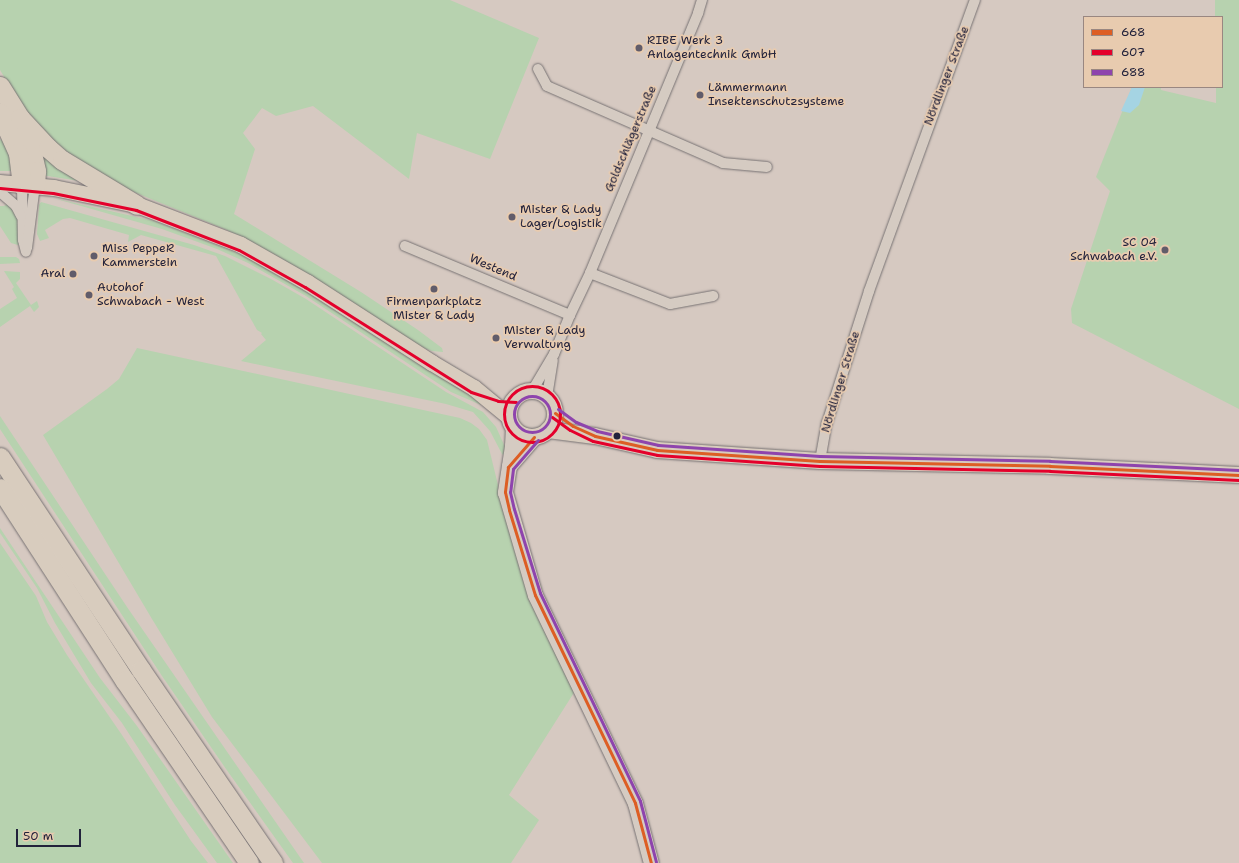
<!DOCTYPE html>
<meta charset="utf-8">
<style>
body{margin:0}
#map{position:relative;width:1239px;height:863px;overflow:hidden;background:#d6c9c1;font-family:"Shantell Sans",sans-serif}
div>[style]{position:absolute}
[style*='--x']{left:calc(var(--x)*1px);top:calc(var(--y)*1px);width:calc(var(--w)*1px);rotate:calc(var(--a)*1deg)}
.green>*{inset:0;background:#b7d2af}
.water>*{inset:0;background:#a5d4e3}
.roads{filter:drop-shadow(0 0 1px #777273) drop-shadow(0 0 1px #777273)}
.street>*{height:10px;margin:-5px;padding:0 5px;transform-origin:5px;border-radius:5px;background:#d5cbc2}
.secondary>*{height:15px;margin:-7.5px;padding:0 7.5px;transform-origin:7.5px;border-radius:7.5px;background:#d5cbc2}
.primary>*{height:16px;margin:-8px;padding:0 8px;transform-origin:8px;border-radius:8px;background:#d8ccbe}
.primary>.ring{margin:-8px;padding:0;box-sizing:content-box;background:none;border:16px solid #d8ccbe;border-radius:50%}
.highway>*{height:19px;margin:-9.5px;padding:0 9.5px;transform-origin:9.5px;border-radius:9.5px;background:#d8ccbe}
.bus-1>*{height:3px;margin:-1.5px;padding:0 1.5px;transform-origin:1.5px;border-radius:1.5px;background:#dd5e24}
.bus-2>*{height:3px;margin:-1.5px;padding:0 1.5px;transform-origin:1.5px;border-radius:1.5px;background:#e4002b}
.bus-2>.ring{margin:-1.5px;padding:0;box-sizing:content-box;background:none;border:3px solid #e4002b;border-radius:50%}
.bus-3>*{height:3px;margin:-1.5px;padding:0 1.5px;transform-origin:1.5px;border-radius:1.5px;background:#8e44ad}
.bus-3>.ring{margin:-1.5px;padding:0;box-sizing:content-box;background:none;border:3px solid #8e44ad;border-radius:50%}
.dots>*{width:11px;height:11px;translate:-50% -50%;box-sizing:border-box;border:2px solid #e8cbaf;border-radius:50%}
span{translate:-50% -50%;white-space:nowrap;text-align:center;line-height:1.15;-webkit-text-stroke:3.5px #e8cbaf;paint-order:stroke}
.poi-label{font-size:12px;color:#22223b}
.left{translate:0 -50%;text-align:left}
.right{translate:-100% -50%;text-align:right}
.street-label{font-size:12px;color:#22223b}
.legend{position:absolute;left:1083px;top:16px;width:140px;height:72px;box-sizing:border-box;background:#e8cbaf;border:1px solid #998781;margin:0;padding:5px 7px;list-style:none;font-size:12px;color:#22223b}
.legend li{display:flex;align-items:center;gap:8px;height:20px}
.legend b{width:20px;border:1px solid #998781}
.scale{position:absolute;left:16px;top:829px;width:65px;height:18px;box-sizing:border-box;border:2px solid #22223b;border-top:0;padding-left:5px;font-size:12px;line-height:14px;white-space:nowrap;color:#22223b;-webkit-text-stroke:3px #e8cbaf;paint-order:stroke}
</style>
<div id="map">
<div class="green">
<i style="clip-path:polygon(0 0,450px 0,539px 38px,490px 159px,417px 133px,409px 179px,313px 106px,276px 116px,262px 108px,243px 133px,255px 149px,234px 214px,361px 292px,418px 330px,442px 348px,443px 352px,432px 351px,415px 345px,273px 254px,227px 230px,107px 181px,79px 163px,31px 121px,0 70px)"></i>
<i style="clip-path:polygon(1215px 0,1239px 0,1239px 409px,1072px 323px,1071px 309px,1110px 191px,1096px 177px,1132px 87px,1161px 87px,1161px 90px,1216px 103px,1216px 87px,1222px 87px,1222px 17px,1215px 17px)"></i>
<i style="clip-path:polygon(2px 137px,16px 171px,0 171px,0 141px)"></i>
<i style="clip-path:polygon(35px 140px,86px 182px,41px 175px)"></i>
<i style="clip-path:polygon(53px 198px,154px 221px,242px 255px,279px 274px,477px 399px,481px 405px,451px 392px,306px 296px,248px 263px,217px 249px,162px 229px)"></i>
<i style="clip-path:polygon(41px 202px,194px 245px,225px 256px,271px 279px,306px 299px,446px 392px,483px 412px,496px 427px,506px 449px,503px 455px,502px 454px,490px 431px,473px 412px,446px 404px,241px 361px,266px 340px,261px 334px,262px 333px,257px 330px,216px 256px,141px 235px,128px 242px,129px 235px,70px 218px,63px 219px,45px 230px,49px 238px,40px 241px,37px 234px,39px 205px)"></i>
<i style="clip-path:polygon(9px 203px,18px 219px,19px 242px,18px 245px,11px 243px,0 226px,0 206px,4px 206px)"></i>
<i style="clip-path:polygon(0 257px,16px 257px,19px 259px,20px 263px,0 264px)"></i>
<i style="clip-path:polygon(4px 271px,20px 272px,20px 279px,16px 283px,31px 305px,37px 301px,39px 307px,34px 312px,30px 306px,0 327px,0 309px,17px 298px,12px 289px,14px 287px)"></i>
<i style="clip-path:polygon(137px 348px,460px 418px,471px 423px,479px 429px,487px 440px,510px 534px,575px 691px,509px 795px,539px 820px,511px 863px,322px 863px,212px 717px,152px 619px,43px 435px,107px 389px,119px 379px)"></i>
<i style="clip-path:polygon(0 416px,127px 607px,304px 863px,293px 863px,226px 769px,162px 676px,0 429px)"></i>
<i style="clip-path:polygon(0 528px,100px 678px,137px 726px,233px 863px,217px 863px,175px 805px,122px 723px,91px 683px,55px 623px,37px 588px,0 533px)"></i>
<i style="clip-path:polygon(0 543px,36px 596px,47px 622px,67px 655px,122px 735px,191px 841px,208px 863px,0 863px)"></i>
</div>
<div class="water">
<i style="clip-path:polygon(1132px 87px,1145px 87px,1139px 105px,1130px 113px,1121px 111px)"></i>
</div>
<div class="roads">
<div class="street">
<i style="--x:538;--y:69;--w:19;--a:62"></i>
<i style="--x:547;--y:86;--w:192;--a:23.6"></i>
<i style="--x:723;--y:163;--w:44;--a:5.2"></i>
<i style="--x:22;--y:185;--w:55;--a:89"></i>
<i style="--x:23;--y:240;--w:12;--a:76"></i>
<i style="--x:0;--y:192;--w:21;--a:41"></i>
<i style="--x:16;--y:206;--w:11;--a:63"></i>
<i style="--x:405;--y:246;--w:179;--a:22.7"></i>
<i style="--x:27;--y:248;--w:64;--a:-82.8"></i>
<i style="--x:590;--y:273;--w:86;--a:21.2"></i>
<i style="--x:670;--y:304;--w:44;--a:-10.5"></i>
<i style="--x:532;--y:391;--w:43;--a:-59.3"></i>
<i style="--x:554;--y:354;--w:42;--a:-67.7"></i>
<i style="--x:570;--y:315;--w:47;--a:-64.5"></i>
<i style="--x:590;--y:273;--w:282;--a:-67.4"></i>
<i style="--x:698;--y:13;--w:14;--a:-73"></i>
<i style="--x:547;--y:397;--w:37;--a:-81"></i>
<i style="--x:820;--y:461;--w:39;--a:-80"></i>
<i style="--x:827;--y:423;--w:139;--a:-72.3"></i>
<i style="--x:869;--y:291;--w:310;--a:-70"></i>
</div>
<div class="secondary">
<i style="--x:513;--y:427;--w:19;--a:93"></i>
<i style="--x:512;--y:446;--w:47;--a:98.7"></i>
<i style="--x:505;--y:492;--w:107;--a:73.8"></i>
<i style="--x:535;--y:595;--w:231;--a:64.3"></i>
<i style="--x:635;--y:803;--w:62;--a:75.1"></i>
<i style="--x:509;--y:466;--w:38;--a:-49"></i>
</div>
<div class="primary">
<i style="--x:0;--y:183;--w:54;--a:5.3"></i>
<i style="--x:54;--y:188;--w:85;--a:11.6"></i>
<i style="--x:137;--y:205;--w:111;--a:21"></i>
<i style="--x:241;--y:245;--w:77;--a:29.6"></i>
<i style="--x:308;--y:283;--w:148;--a:32.8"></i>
<i style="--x:432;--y:363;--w:49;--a:30.8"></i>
<i style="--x:474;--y:388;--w:45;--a:39.6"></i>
<i class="ring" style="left:509px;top:391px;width:30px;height:30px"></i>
<i style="--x:548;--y:430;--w:47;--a:7.3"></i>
<i style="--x:595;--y:436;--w:64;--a:12.7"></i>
<i style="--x:657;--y:450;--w:163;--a:3.9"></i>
<i style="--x:820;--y:461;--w:230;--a:1.2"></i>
<i style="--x:1050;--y:466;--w:189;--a:2.7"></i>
</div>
<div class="highway">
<i style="--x:0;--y:86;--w:38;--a:58"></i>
<i style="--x:20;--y:118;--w:24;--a:68"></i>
<i style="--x:29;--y:140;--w:32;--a:77"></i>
<i style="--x:36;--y:171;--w:14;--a:94"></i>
<i style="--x:0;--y:113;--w:44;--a:65.8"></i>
<i style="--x:18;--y:153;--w:32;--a:83"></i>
<i style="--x:20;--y:118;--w:41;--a:47"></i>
<i style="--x:48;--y:148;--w:18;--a:41"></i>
<i style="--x:62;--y:160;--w:87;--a:31"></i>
<i style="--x:0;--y:457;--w:255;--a:56.5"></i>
<i style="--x:141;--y:670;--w:234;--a:55.6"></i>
<i style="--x:0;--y:488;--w:230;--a:57.1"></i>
<i style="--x:125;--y:681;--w:220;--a:55.7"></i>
</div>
</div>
<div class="bus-1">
<i style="--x:555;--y:413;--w:22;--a:36"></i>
<i style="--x:573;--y:426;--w:24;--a:24"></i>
<i style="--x:595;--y:436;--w:64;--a:12.7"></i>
<i style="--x:657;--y:450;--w:163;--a:3.9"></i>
<i style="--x:820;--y:461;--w:230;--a:1.2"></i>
<i style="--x:1050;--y:466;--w:189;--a:2.7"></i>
<i style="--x:534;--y:437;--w:40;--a:131"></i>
<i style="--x:508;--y:467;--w:25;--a:97"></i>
<i style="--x:505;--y:492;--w:18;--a:77"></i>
<i style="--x:509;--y:510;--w:89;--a:73"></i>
<i style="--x:535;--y:595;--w:231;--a:64.3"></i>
<i style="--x:635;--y:803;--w:62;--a:75.1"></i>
</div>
<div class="bus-2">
<i style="--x:0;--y:188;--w:53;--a:5.4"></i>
<i style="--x:53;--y:193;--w:85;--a:11.6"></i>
<i style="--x:136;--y:210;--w:110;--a:21.2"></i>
<i style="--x:239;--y:250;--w:76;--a:29.3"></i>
<i style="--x:305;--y:287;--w:196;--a:32.3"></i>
<i style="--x:471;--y:392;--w:28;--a:18"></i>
<i style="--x:498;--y:401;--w:18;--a:3"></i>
<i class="ring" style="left:504px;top:386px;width:53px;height:53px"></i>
<i style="--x:552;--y:417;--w:22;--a:36"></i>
<i style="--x:570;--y:430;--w:25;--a:26"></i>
<i style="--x:593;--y:441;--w:66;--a:12.3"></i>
<i style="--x:657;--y:455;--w:163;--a:3.9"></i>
<i style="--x:820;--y:466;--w:230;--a:1.2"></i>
<i style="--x:1050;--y:471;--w:189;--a:2.7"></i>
</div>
<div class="bus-3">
<i class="ring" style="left:514px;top:396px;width:33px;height:33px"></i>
<i style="--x:558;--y:409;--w:22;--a:36"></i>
<i style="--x:576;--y:422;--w:23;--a:23"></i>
<i style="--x:597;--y:431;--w:63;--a:12.9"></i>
<i style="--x:658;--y:445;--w:162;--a:3.9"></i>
<i style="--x:820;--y:456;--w:230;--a:1.2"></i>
<i style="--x:1050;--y:461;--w:189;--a:2.7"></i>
<i style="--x:538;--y:440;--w:38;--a:131"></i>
<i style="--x:513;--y:469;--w:23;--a:97"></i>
<i style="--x:510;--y:492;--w:17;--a:77"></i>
<i style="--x:514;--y:509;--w:88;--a:72.8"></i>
<i style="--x:540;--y:593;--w:231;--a:64.3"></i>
<i style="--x:640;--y:801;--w:63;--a:75.3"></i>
</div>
<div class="dots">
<i style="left:639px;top:48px;background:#615c6a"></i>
<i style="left:700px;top:95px;background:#615c6a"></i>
<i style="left:512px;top:217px;background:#615c6a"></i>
<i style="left:1165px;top:250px;background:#615c6a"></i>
<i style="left:94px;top:256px;background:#615c6a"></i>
<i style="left:73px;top:274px;background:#615c6a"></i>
<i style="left:434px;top:289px;background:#615c6a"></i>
<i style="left:89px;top:295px;background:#615c6a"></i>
<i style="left:496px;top:338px;background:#615c6a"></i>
<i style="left:617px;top:436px;background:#22223b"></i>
</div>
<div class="poi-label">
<span class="left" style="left:647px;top:48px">RIBE Werk 3<br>Anlagentechnik GmbH</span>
<span class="left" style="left:708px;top:95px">Lämmermann<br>Insektenschutzsysteme</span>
<span class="left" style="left:520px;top:217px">Mister &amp; Lady<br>Lager/Logistik</span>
<span class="right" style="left:1157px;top:250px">SC 04<br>Schwabach e.V.</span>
<span class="left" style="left:102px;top:256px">Miss PeppeR<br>Kammerstein</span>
<span class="right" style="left:65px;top:274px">Aral</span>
<span class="left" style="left:97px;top:295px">Autohof<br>Schwabach - West</span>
<span style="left:434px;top:309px">Firmenparkplatz<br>Mister &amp; Lady</span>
<span class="left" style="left:504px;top:338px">Mister &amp; Lady<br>Verwaltung</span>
</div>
<div class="street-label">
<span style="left:947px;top:76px;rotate:-69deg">Nördlinger Straße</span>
<span style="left:631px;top:139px;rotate:-67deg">Goldschlägerstraße</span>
<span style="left:493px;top:268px;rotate:23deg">Westend</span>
<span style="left:841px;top:382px;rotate:-73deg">Nördlinger Straße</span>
</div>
<ul class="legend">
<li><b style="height:5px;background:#dd5e24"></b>668</li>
<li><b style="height:5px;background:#e4002b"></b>607</li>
<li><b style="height:5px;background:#8e44ad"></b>688</li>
</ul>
<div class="scale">50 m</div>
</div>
